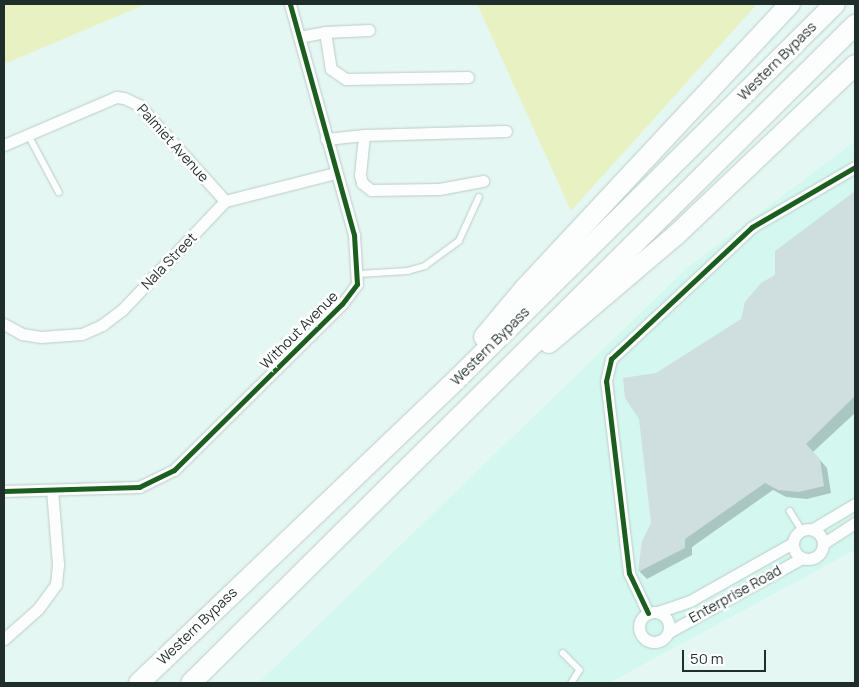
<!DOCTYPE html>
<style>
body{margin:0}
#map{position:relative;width:859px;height:687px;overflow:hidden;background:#e5f7f2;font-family:Manrope,sans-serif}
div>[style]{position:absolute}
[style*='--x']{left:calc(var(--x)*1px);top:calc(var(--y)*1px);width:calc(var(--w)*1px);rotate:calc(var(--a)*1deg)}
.built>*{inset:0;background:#d4f8f0}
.green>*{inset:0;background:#e7f1c2}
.shadow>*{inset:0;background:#0003}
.building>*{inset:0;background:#cfdede}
.roads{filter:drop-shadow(0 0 1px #bccbc7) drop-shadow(0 0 1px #bccbc7)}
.service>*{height:5.5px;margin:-2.75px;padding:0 2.75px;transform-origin:2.75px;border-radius:2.75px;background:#fbfefd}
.minor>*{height:11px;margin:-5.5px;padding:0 5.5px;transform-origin:5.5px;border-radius:5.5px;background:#fbfefd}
.minor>.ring{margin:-5.5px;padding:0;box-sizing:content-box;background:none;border:11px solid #fbfefd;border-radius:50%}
.motorway>*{height:20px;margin:-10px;padding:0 10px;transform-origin:10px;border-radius:10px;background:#fbfefd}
.cycleway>*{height:5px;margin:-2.5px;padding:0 2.5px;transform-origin:2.5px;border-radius:2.5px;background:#1b5e20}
span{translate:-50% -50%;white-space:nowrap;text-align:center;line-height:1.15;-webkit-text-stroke:5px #fff;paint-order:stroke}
.street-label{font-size:14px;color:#1f2e2b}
.frame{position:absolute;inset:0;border:5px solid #1f2e2b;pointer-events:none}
.scale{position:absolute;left:682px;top:650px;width:84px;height:22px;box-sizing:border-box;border:2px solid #1f2e2b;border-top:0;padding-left:6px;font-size:15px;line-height:18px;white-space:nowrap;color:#1f2e2b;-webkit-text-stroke:4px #fff;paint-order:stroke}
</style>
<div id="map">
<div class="built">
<i style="clip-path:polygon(855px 141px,855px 550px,609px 683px,258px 683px,688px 267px)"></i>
</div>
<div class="green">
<i style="clip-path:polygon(4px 4px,146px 4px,4px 64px)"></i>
<i style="clip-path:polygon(461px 4px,757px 4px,571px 211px,478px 6px)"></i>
</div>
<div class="shadow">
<i style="clip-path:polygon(855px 192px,855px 413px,813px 452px,827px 468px,831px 493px,807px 499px,786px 497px,773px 490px,692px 547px,692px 555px,647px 579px,640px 572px,643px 541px,652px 523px,657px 374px,742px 320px,776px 275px,776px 251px)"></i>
</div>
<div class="building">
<i style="clip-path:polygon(855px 191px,855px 396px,806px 444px,820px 459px,824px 486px,799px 492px,778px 490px,765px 483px,685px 539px,685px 548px,638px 572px,642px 541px,651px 523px,639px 419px,625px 398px,623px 378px,656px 373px,741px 319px,745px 302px,761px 283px,775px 275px,775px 251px)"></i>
</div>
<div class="roads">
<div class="service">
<i style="--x:28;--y:134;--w:66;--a:61.9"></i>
<i style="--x:359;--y:274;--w:49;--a:-3.5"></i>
<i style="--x:408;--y:271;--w:18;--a:-16"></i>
<i style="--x:425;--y:266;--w:42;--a:-36.3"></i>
<i style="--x:459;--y:241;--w:48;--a:-65.6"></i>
<i style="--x:790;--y:511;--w:22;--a:58"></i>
<i style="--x:563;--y:653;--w:24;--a:45"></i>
<i style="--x:580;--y:670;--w:15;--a:122"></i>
</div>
<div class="minor">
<i style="--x:325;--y:32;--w:44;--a:-2.6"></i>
<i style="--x:299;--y:37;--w:26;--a:-11"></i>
<i style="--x:325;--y:32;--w:37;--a:81"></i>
<i style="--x:331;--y:69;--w:18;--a:34"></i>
<i style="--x:346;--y:79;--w:122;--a:-0.9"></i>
<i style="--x:364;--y:135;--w:40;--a:95.7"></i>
<i style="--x:360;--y:175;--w:8;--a:76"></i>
<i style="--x:362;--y:183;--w:11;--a:38"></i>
<i style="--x:371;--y:190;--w:68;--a:-0.8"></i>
<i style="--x:439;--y:189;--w:45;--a:-10.3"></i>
<i style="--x:326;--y:139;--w:38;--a:-6"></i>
<i style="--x:364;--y:135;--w:142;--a:-1.6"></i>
<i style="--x:4;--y:145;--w:122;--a:-23.2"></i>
<i style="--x:116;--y:97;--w:8;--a:7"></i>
<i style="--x:124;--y:98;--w:17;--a:25"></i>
<i style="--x:139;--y:105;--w:129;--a:48.1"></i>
<i style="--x:4;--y:324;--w:21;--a:29"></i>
<i style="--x:22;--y:334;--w:19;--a:9"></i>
<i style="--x:41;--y:337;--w:41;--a:-4.2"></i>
<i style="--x:82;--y:334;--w:22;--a:-24"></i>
<i style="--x:102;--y:325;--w:25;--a:-37"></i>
<i style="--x:122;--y:310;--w:150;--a:-46.6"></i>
<i style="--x:225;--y:201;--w:114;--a:-14.2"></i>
<i style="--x:4;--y:491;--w:135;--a:-1.7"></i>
<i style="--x:139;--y:487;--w:39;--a:-26"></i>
<i style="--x:174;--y:470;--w:236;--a:-44.7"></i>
<i style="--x:342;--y:304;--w:25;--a:-53"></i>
<i style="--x:357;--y:284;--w:49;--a:-93.5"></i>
<i style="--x:354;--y:235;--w:240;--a:-105.5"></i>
<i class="ring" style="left:793px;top:529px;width:19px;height:19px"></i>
<i style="--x:813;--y:529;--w:49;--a:-30.8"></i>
<i style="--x:824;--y:543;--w:37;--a:-33"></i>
<i class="ring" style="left:639px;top:612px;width:19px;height:19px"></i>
<i style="--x:658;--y:612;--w:34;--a:-19"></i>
<i style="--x:690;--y:601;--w:118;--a:-29.4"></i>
<i style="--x:648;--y:613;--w:44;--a:-115.4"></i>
<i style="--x:629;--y:573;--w:193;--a:-96.8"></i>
<i style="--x:606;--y:381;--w:23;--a:-77"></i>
<i style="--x:611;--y:359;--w:193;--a:-43.1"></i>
<i style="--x:752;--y:227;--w:119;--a:-30.2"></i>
<i style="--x:669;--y:632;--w:152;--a:-29.1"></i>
<i style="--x:4;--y:639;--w:45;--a:-41.4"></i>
<i style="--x:38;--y:609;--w:31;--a:-54"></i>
<i style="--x:56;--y:584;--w:20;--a:-84"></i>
<i style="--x:58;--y:564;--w:74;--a:-94.6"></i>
</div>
<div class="motorway">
<i style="--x:484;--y:337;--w:65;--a:-50"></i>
<i style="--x:526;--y:287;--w:387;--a:-47"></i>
<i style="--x:549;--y:343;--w:167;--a:-40.4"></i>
<i style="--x:676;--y:235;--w:247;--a:-43.5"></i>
<i style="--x:139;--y:683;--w:430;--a:-43.7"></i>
<i style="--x:450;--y:386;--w:542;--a:-44.78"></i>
<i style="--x:191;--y:683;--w:935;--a:-44.74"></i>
</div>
</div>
<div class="cycleway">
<i style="--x:4;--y:491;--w:135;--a:-1.7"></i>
<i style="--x:139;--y:487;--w:39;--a:-26"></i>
<i style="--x:174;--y:470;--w:236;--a:-44.7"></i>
<i style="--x:342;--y:304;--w:25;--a:-53"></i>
<i style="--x:357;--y:284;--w:49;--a:-93.5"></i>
<i style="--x:354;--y:235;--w:240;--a:-105.5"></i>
<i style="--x:648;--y:613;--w:44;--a:-115.4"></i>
<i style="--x:629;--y:573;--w:193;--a:-96.8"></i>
<i style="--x:606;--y:381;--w:23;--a:-77"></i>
<i style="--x:611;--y:359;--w:193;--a:-43.1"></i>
<i style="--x:752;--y:227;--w:119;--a:-30.2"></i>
</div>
<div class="street-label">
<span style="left:777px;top:61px;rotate:-45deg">Western Bypass</span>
<span style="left:173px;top:143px;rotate:48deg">Palmiet Avenue</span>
<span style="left:169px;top:261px;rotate:-46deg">Nala Street</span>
<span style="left:299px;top:330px;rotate:-45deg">Without Avenue</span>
<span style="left:490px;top:346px;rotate:-45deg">Western Bypass</span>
<span style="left:735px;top:594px;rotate:-29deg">Enterprise Road</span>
<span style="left:197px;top:626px;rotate:-44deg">Western Bypass</span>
</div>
<div class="frame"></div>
<div class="scale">50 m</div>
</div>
